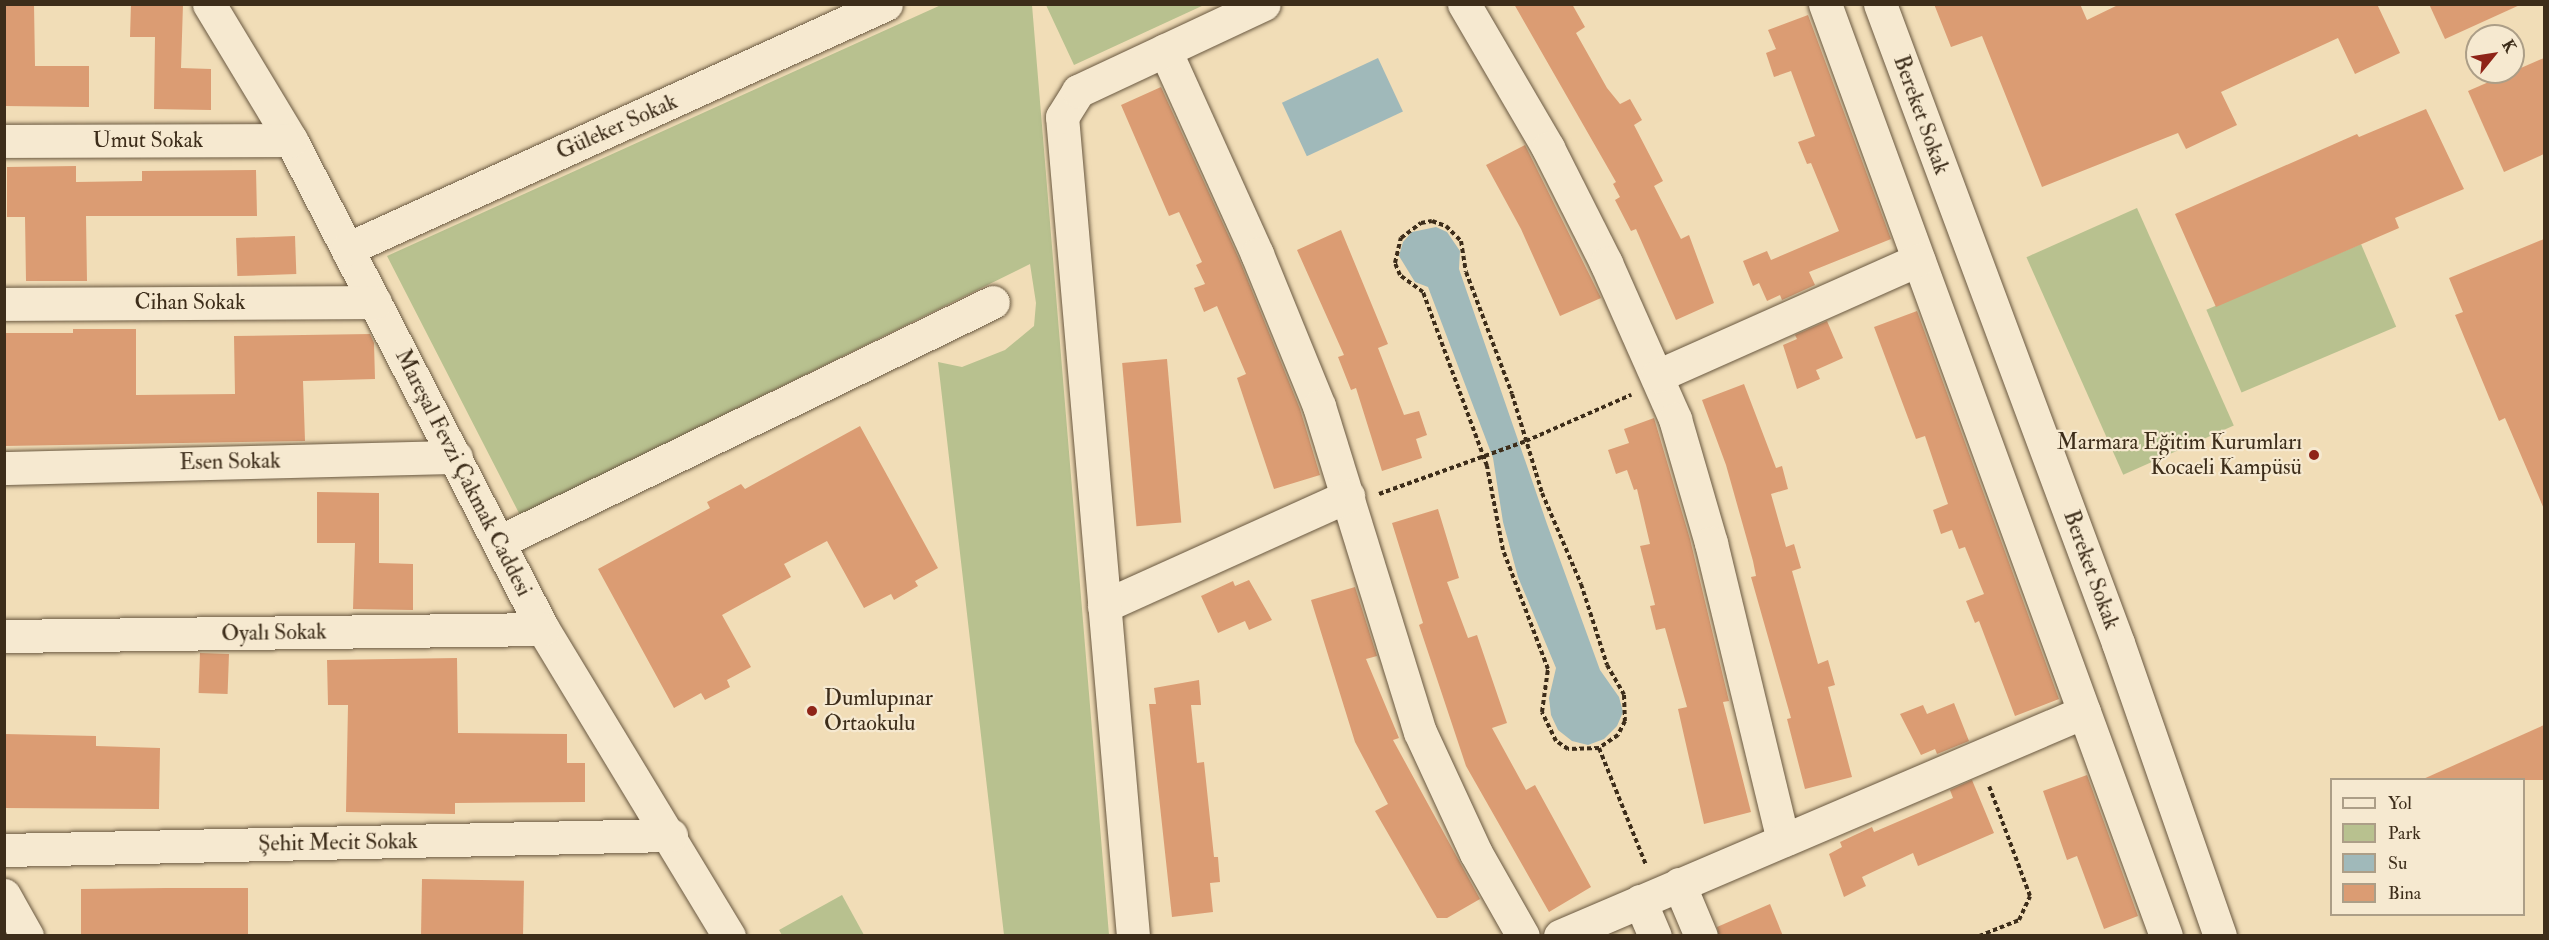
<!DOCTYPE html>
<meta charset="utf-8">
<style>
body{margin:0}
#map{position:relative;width:2549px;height:940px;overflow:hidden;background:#f1ddb7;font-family:"IM FELL Double Pica",serif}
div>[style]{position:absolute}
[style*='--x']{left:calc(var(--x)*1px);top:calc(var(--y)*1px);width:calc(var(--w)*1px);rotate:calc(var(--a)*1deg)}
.green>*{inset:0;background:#b8c18f;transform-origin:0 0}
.water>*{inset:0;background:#a0b9ba;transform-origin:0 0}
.building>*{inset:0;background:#db9c73;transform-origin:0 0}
.path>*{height:4px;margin-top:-2px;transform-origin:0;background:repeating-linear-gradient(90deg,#3d2d1a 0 4.5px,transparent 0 7.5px)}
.roads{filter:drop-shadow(0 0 2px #6a5941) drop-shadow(0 0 2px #6a5941)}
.minor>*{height:33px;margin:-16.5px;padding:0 16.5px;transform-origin:16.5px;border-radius:16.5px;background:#f6e9d0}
.dots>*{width:16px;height:16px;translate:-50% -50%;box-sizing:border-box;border:3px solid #f6e9d0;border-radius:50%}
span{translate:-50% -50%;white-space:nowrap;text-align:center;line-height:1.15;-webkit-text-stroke:4.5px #f6e9d0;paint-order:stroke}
.street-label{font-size:22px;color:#3d2d1a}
.poi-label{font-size:22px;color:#3d2d1a}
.right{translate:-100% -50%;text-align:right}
.left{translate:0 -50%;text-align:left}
.frame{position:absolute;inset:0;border:6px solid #3d2d1a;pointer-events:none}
.legend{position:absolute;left:2330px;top:778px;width:195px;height:138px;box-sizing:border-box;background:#f6e9d0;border:2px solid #ac9e87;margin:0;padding:8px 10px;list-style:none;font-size:18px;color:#3d2d1a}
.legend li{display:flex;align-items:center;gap:12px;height:30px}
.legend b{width:30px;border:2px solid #ac9e87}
.north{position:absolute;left:2465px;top:24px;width:60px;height:60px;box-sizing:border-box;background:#f6e9d0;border:2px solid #ac9e87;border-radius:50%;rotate:60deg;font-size:16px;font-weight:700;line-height:24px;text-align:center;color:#3d2d1a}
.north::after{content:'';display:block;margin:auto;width:21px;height:27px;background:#8f2418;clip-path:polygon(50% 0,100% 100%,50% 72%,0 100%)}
</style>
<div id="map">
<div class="green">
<i style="clip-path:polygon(941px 5px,1032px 5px,1109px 935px,1004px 935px,938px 362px,962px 367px,1005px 350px,1034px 326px,1036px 303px,1030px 264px,520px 515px,387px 256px)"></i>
<i style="clip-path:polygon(1046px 5px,1204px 5px,1074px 65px)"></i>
<i style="left:2137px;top:208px;width:238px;height:121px;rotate:66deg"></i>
<i style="left:2361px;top:244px;width:90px;height:168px;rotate:67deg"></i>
<i style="clip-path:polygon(842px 895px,864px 935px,782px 935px,779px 930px)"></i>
</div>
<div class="water">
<i style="left:1378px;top:58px;width:59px;height:106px;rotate:65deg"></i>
<i style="clip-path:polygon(1436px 227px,1447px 232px,1460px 251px,1459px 269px,1547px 524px,1600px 670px,1619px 697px,1623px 712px,1617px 726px,1604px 739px,1588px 745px,1572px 741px,1558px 730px,1551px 715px,1549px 698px,1556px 668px,1518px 577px,1503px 522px,1493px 458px,1428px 287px,1415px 282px,1399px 256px,1403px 242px,1412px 232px)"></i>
</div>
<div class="building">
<i style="clip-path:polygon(4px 4px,34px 4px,35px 66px,89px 66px,89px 107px,4px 106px)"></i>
<i style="clip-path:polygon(131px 4px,183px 4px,181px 68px,211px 69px,211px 110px,154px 109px,155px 37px,130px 37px)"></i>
<i style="clip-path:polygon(1514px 4px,1572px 4px,1585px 27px,1576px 33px,1607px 88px,1620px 104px,1630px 99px,1642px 120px,1634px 125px,1663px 181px,1654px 186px,1681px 239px,1689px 235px,1714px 303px,1676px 320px,1636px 229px,1631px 231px,1615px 200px,1620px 197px,1613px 184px,1616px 182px)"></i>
<i style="clip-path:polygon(1934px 4px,2080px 4px,2087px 20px,2120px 4px,2377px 4px,2400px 53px,2355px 74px,2338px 38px,2221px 92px,2237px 125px,2186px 149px,2178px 133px,2042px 187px,1982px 36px,1951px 47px)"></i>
<i style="clip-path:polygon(2429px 4px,2522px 4px,2445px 39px)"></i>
<i style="clip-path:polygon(1808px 15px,1891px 239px,1809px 272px,1815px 285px,1782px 300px,1780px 295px,1767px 301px,1759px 283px,1753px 286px,1743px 261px,1767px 251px,1771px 260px,1839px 231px,1811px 163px,1807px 164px,1798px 142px,1815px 136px,1791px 71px,1774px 77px,1766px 53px,1776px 49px,1768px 30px)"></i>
<i style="clip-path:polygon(2544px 58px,2544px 154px,2504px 172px,2468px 91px)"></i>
<i style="clip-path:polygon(1161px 87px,1240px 261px,1300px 409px,1320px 475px,1274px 489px,1237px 378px,1246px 374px,1217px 306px,1204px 312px,1194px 288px,1205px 284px,1196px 265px,1202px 262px,1179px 212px,1169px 216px,1121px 105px)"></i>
<i style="clip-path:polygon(2426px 109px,2464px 189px,2395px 218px,2399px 228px,2216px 307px,2175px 214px,2357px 134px,2359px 137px)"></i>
<i style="clip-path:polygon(1525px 145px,1601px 298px,1560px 316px,1521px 229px,1486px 165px)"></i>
<i style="clip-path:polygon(76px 166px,76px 182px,142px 181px,142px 171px,256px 170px,257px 216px,86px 216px,87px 281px,26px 281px,25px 217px,7px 217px,7px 167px)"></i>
<i style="clip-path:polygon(1341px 230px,1388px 344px,1378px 348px,1404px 415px,1419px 411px,1427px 435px,1416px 439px,1422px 458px,1382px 471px,1356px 388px,1351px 390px,1338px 357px,1344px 355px,1297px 250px)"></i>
<i style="left:295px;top:236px;width:38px;height:59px;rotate:88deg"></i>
<i style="clip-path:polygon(2544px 239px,2544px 509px,2505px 418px,2499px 421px,2455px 315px,2463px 312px,2449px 278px)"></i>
<i style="clip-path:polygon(1917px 311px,2059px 699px,2015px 716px,1979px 621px,1975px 623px,1966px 601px,1984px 594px,1965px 547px,1959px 549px,1952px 530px,1941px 534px,1933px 510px,1948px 504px,1925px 436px,1916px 439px,1874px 327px)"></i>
<i style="clip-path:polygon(1827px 321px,1843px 358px,1816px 370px,1820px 379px,1797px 389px,1783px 345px,1797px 339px,1795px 335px)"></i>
<i style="clip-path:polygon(73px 329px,136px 329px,136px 395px,235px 394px,234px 336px,370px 334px,374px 343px,375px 379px,303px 381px,305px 441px,4px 446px,4px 333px,73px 333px)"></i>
<i style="left:1167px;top:359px;width:164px;height:45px;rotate:85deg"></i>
<i style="clip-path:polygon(1744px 384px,1776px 468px,1782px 466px,1788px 489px,1771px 494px,1786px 547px,1794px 544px,1801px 568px,1792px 571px,1818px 664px,1828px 660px,1835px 685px,1828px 687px,1852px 777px,1805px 789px,1787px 719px,1791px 718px,1751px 577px,1756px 576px,1753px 561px,1726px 465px,1702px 400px)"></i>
<i style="clip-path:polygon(1654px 418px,1690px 539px,1729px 701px,1723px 702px,1751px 812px,1704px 824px,1678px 709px,1687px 707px,1665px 628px,1656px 630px,1650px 606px,1655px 605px,1640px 546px,1650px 544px,1637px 489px,1634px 490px,1627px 470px,1616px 474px,1608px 450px,1629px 443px,1624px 429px)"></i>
<i style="clip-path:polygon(860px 426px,938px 568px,915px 581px,918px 586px,894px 600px,891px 594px,864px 608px,827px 541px,784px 564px,791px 577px,722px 615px,751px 667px,727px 680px,730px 687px,705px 700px,701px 693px,674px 708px,598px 569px,710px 508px,707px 502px,741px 484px,745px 489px)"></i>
<i style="clip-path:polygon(317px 492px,379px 493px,379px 563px,413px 564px,413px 610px,353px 609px,355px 543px,317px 543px)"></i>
<i style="clip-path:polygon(1438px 509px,1459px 578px,1447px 582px,1468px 638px,1477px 635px,1507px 723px,1492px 728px,1526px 790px,1535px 785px,1591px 887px,1549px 912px,1466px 766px,1419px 625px,1423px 623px,1392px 523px)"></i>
<i style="clip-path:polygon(1249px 580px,1272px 620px,1249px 630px,1245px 621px,1218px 633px,1201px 596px,1233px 581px,1235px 586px)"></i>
<i style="clip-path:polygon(1355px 587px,1377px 656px,1366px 659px,1399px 738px,1393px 740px,1480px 899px,1447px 918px,1437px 918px,1375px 811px,1388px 804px,1355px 742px,1311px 600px)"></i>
<i style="left:200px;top:653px;width:29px;height:40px;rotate:2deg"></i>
<i style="clip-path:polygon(457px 658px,458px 733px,567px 734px,567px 763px,585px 763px,585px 802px,455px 803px,455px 814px,346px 812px,348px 705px,328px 705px,327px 660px)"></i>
<i style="clip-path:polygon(1199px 680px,1201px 705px,1191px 705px,1197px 763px,1204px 762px,1214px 857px,1218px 857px,1220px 882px,1210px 883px,1213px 912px,1172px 917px,1149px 704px,1156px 704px,1154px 688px)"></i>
<i style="clip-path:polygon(1954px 703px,1969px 741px,1937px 754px,1935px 749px,1921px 755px,1900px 714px,1923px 705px,1927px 714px)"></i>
<i style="clip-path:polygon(2544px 725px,2544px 780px,2421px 780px)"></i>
<i style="clip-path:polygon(4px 734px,96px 736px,96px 746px,160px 748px,159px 809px,4px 808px)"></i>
<i style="clip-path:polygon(2087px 775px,2138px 916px,2104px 929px,2077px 856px,2067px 860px,2043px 791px)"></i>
<i style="clip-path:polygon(1972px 780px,1994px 833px,1918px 866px,1913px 853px,1862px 877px,1866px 886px,1844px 897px,1829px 854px,1842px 847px,1840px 842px,1872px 827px,1874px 832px,1953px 798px,1950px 790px)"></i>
<i style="left:422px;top:879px;width:102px;height:57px;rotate:1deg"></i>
<i style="clip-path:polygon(166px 888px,248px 888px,248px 936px,81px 936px,81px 889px)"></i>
<i style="clip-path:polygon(1770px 904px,1783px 936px,1719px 936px,1717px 927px)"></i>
</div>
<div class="path">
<i style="--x:1379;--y:494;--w:156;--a:-19.8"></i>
<i style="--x:1526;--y:441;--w:115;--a:-23.7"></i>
<i style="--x:1599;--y:748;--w:31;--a:178"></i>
<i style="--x:1568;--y:749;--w:14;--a:-146"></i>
<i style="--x:1556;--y:741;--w:32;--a:-116"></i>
<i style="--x:1542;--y:712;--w:43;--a:-82.1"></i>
<i style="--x:1548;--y:669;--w:127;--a:-110.7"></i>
<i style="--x:1503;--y:550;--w:86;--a:-100.8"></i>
<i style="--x:1487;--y:466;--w:185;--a:-110.2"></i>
<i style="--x:1423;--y:292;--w:29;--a:-144"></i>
<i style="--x:1400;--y:275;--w:13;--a:-113"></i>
<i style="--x:1395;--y:263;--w:26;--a:-77"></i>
<i style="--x:1401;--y:238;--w:25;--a:-37"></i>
<i style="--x:1421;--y:223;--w:11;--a:-10"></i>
<i style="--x:1432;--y:221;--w:15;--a:20"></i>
<i style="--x:1446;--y:226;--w:21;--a:45"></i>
<i style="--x:1461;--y:241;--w:31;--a:81"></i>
<i style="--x:1466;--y:272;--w:130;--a:69.3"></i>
<i style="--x:1512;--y:394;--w:103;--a:73.1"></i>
<i style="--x:1542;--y:493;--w:99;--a:66.8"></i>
<i style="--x:1581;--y:584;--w:85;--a:72.2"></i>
<i style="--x:1607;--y:665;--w:34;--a:60"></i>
<i style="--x:1624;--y:695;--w:26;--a:88"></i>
<i style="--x:1625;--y:721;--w:16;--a:117"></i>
<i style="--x:1618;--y:735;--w:23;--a:146"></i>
<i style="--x:1599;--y:748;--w:126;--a:68.1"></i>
<i style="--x:1979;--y:936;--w:43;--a:-21.8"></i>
<i style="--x:2019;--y:920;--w:26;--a:-65"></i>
<i style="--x:2030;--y:896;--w:117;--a:-110.4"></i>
</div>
<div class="roads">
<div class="minor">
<i style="--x:209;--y:4;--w:159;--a:58.9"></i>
<i style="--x:291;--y:140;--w:550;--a:62.74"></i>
<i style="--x:543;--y:629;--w:359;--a:58.8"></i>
<i style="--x:1464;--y:4;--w:167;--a:59.7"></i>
<i style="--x:1548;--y:148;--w:129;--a:63.2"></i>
<i style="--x:1606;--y:263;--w:171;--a:66.1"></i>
<i style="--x:1675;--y:419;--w:129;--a:73.8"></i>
<i style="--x:1711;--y:543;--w:306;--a:76.4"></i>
<i style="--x:1825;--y:4;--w:992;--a:69.9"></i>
<i style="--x:1880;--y:4;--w:682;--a:69.57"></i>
<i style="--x:2118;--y:643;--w:310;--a:70.8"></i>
<i style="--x:1165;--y:50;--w:224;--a:65.7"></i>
<i style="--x:1257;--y:254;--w:164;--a:67.8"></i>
<i style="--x:1319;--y:406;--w:341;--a:72.8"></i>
<i style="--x:1420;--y:732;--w:133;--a:65.2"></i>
<i style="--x:1476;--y:853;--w:95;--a:60.5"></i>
<i style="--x:4;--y:141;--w:287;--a:-0.2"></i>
<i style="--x:347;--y:249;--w:592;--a:-24.44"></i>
<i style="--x:4;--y:304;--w:371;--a:-0.3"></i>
<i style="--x:1657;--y:376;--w:286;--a:-24"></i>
<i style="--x:4;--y:468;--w:452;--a:-1.4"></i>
<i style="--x:499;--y:542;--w:549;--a:-25.91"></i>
<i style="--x:1104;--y:606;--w:268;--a:-24.3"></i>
<i style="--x:4;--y:636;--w:539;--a:-0.74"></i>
<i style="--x:4;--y:850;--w:667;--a:-1.29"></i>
<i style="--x:1679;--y:884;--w:56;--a:67.1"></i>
<i style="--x:4;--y:895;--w:47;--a:60.7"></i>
<i style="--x:1640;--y:901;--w:38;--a:67"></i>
<i style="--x:1133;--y:936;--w:822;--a:-94.95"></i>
<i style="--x:1062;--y:117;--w:31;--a:-58"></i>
<i style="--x:1078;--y:91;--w:205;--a:-25.1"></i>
<i style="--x:1560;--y:936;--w:570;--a:-23.15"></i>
</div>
</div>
<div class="dots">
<i style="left:2314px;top:455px;background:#8f2418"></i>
<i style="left:812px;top:711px;background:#8f2418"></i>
</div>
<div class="street-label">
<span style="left:1921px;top:115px;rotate:70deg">Bereket Sokak</span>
<span style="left:617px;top:127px;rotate:-24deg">Güleker Sokak</span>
<span style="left:148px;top:141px">Umut Sokak</span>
<span style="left:190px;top:303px">Cihan Sokak</span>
<span style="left:230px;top:462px;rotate:-1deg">Esen Sokak</span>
<span style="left:463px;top:473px;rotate:63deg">Mareşal Fevzi Çakmak Caddesi</span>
<span style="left:2091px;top:570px;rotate:70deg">Bereket Sokak</span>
<span style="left:274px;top:633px;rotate:-1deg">Oyalı Sokak</span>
<span style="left:338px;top:843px;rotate:-1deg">Şehit Mecit Sokak</span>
</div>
<div class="poi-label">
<span class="right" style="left:2302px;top:455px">Marmara Eğitim Kurumları<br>Kocaeli Kampüsü</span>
<span class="left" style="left:824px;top:711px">Dumlupınar<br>Ortaokulu</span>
</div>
<div class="frame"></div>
<ul class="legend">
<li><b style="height:8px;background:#f6e9d0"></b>Yol</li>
<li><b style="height:16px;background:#b8c18f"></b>Park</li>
<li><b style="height:16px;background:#a0b9ba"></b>Su</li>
<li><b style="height:16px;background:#db9c73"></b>Bina</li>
</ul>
<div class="north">K</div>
</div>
